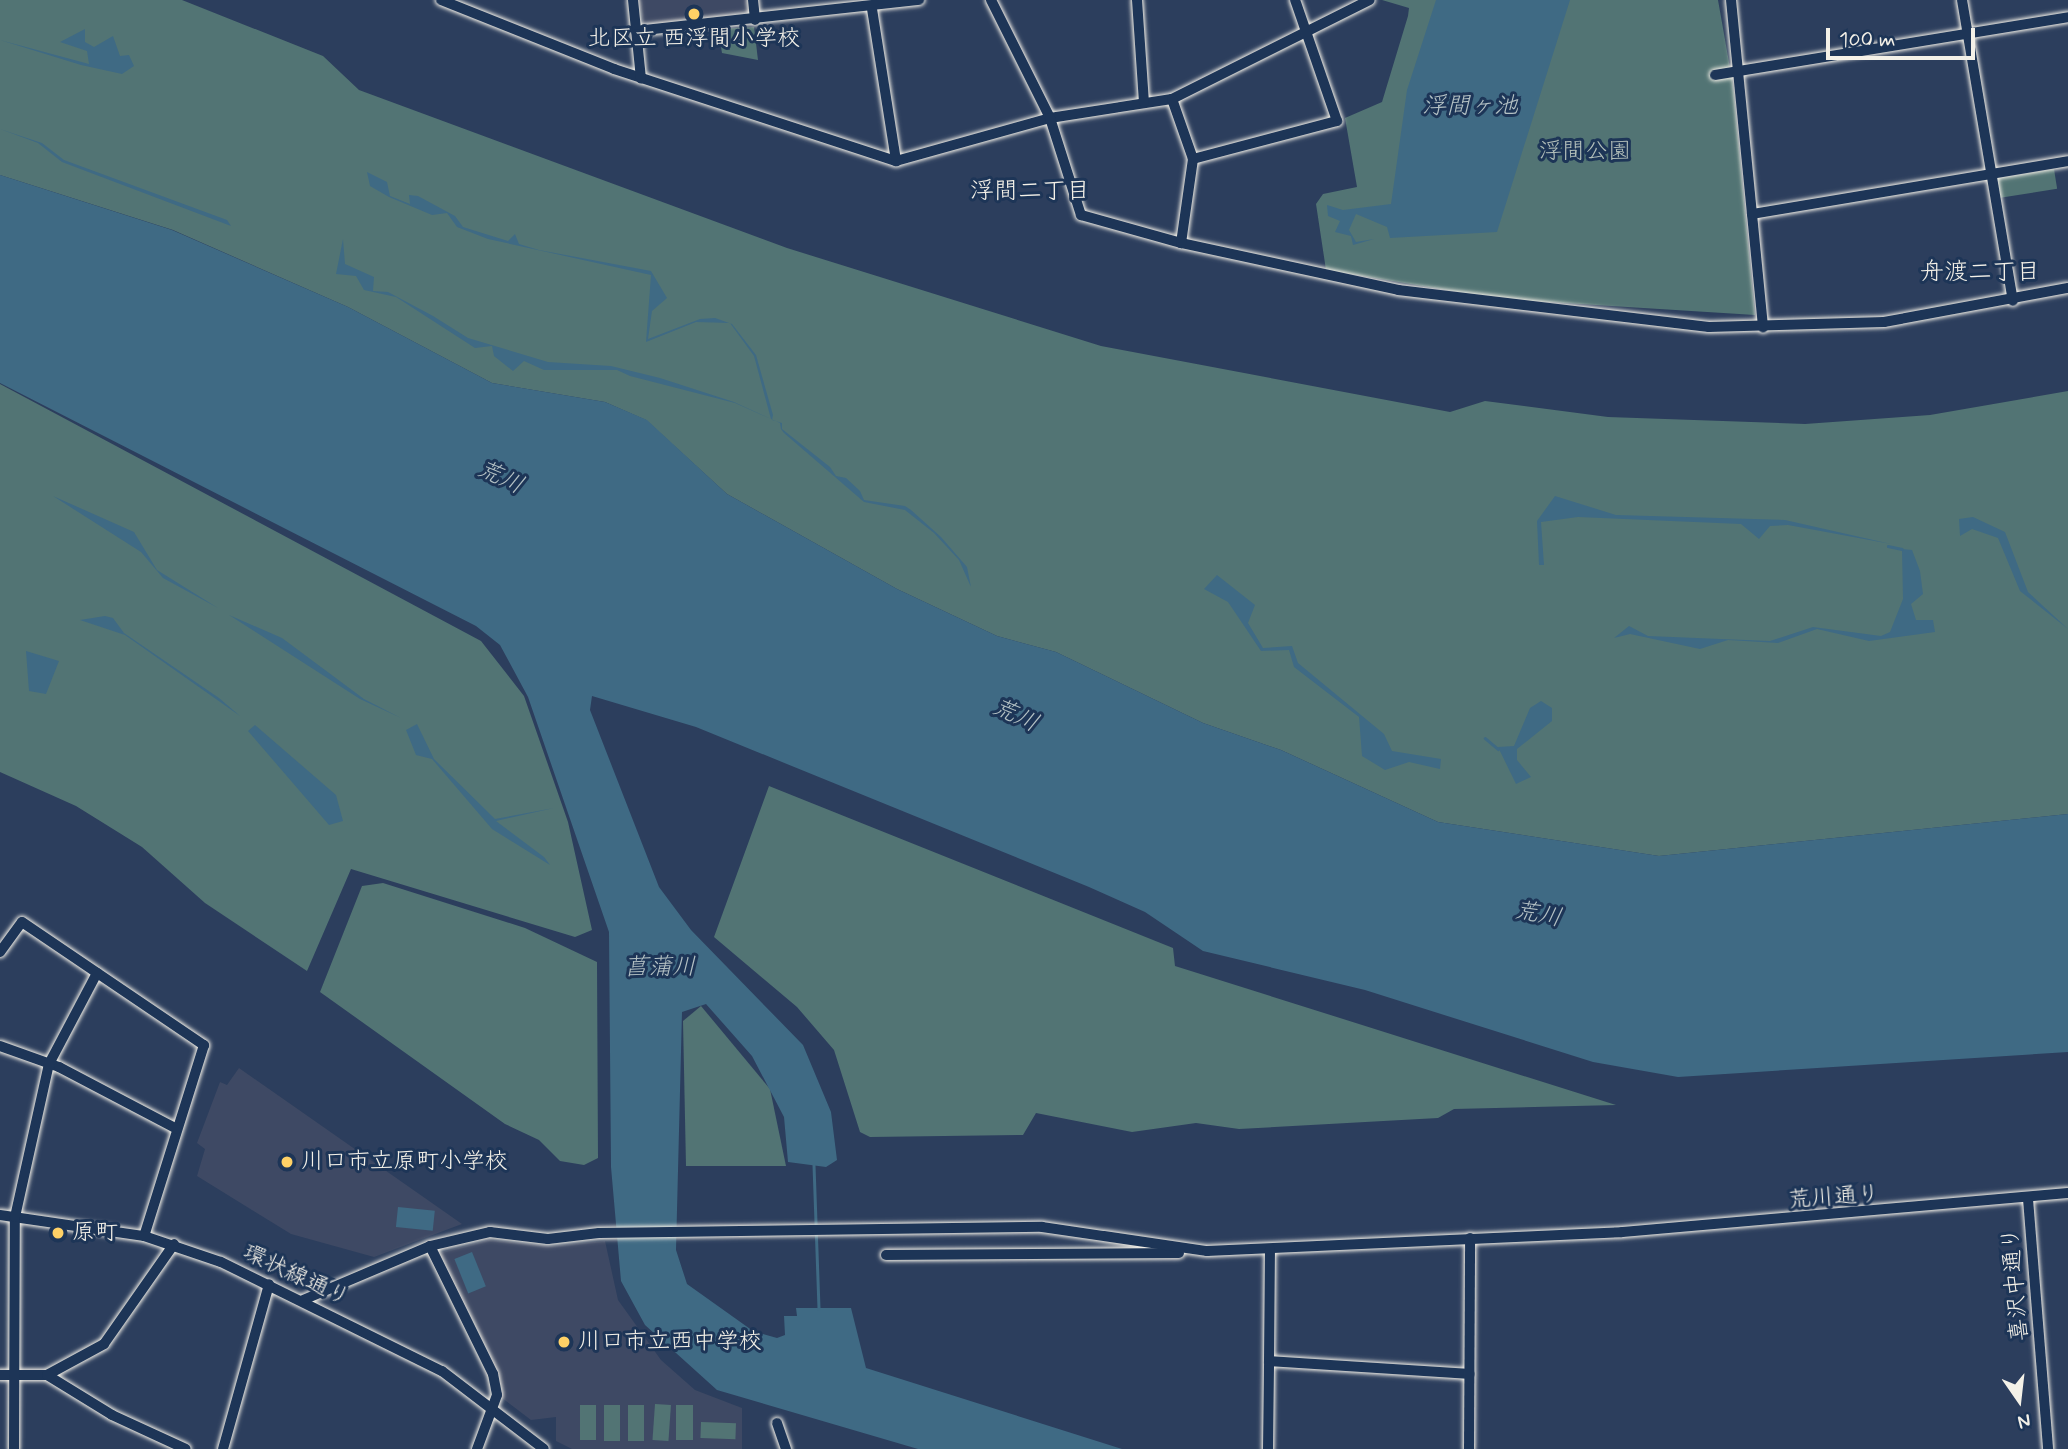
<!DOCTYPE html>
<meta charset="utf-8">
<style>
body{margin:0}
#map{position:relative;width:2068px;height:1449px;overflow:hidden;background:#2c3e5d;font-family:Mynerve,"Klee One",sans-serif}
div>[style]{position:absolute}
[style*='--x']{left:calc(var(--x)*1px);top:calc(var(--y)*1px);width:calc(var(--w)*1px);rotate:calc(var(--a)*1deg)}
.built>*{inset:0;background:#3e4964}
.green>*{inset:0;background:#527474;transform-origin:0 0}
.water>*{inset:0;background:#3f6a84;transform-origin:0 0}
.stream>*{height:2.5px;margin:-1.25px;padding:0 1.25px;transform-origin:1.25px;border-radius:1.25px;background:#3f6a84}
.roads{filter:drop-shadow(0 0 2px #f4f1e8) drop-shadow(0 0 2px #f4f1e8)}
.minor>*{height:10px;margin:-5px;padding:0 5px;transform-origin:5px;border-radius:5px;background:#1d3557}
.dots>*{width:19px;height:19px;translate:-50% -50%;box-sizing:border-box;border:4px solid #1d3557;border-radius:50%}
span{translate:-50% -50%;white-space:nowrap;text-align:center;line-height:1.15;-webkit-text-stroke:6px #1d3557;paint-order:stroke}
.poi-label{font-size:23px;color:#f4f1e8}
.left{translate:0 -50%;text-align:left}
.park-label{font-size:23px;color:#b3bfba}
.street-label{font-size:23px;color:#f4f1e8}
.water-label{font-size:24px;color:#b5c2c5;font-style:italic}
.neighbourhood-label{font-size:24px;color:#f4f1e8}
.north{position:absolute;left:1984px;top:1365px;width:70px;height:70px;-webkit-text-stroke:5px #1d3557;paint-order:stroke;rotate:166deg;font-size:19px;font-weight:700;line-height:28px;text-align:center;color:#f4f1e8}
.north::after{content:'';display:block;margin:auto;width:24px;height:32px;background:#f4f1e8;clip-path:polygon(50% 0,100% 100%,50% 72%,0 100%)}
.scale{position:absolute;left:1826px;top:28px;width:149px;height:32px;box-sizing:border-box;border:4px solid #f4f1e8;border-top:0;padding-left:9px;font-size:21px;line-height:24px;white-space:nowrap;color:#f4f1e8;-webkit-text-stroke:5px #1d3557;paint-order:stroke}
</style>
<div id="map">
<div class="built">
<i style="clip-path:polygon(639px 0,748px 0,750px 12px,644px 27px)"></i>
<i style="clip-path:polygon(239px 1068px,462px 1224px,374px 1257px,291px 1234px,197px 1176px,205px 1149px,197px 1143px,220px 1082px,227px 1085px)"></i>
<i style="clip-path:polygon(489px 1240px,551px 1246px,605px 1241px,618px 1300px,661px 1360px,695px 1390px,742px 1408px,742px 1449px,572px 1449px,556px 1441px,556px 1417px,531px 1420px,502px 1398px,439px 1253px)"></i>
</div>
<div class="green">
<i style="clip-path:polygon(0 0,182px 0,323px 56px,359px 90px,787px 248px,1101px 346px,1450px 412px,1485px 401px,1608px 417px,1805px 424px,1930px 415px,2068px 391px,2068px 814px,1659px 856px,1438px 822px,1281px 750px,1203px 723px,1056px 652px,997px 636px,897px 589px,727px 494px,646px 420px,605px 402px,492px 383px,348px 307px,173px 230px,0 175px)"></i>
<i style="clip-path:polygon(1382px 0,1718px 0,1733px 85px,1755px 315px,1501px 299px,1326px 270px,1316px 204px,1323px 194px,1357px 187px,1345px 118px,1382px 102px,1408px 16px,1409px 8px)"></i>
<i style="clip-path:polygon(754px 27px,758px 60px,722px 53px,718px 29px)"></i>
<i style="left:2054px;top:169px;width:20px;height:59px;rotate:81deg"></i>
<i style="clip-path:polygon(0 384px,481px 641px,524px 696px,568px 822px,592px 930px,575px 937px,351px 869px,307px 971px,205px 903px,142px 847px,76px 806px,0 772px)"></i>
<i style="clip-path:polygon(769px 786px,1173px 948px,1175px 966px,1616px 1105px,1454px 1109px,1438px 1118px,1239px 1129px,1196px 1123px,1132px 1132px,1036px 1113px,1023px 1135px,870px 1137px,860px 1132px,834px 1050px,797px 1007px,714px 937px)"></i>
<i style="clip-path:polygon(383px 883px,525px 928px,597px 962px,598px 1158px,584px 1165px,560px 1161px,539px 1140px,505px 1124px,320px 992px,362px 886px)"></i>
<i style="clip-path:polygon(701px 1006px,770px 1089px,786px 1166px,686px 1166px,683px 1021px)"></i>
<i style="left:655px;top:1404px;width:16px;height:36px;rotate:4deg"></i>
<i style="left:580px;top:1405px;width:16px;height:35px"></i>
<i style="left:604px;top:1405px;width:16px;height:36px"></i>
<i style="left:628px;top:1405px;width:16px;height:36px"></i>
<i style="left:676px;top:1405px;width:17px;height:35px"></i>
<i style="left:701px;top:1422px;width:35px;height:16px;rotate:2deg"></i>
</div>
<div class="water">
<i style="clip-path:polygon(1436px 0,1570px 0,1497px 232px,1390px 238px,1387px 227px,1356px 214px,1349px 230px,1356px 242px,1374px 239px,1353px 245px,1351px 236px,1335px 232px,1340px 221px,1328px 216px,1327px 205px,1343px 210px,1391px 204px,1407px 90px)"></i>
<i style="clip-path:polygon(85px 29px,85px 42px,94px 47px,113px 36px,120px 56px,129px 55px,134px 66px,122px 74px,81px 65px,0 40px,89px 64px,87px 51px,60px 42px)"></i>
<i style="clip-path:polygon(0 129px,42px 143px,64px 160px,227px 220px,231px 226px,62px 162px,38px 143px)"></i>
<i style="clip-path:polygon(367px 172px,387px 182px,390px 196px,410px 204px,409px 195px,418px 196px,455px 216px,463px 227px,508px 241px,515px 234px,519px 244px,539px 250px,651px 271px,667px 298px,652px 311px,648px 339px,700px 319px,715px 318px,732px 324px,756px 355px,773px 415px,772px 420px,782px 423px,782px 429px,830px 467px,836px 476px,846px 478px,860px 491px,864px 500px,905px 506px,911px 510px,941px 537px,967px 567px,971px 587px,959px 560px,934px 533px,905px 510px,864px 502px,784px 433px,781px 429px,780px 423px,735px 403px,630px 376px,617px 370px,544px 370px,524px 361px,513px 371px,494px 356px,492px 346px,475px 348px,396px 297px,364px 290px,356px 276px,336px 274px,343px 239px,345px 264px,374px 277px,373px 291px,388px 292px,433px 316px,468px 338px,548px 362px,611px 366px,660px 378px,734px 402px,771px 419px,754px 356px,730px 323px,696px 322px,646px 342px,651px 275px,488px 239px,457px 227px,447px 213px,432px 215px,389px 197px,370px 186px)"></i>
<i style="clip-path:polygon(0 175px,172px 230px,348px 307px,492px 383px,605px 402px,647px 420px,727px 494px,897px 589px,997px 636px,1056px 652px,1203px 723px,1281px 750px,1438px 822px,1659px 856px,2068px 814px,2068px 1052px,1678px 1077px,1593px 1062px,1365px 990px,1203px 951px,1145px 912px,1089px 887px,696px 727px,592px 696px,590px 710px,659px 887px,691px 930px,803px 1045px,831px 1112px,837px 1160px,826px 1167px,788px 1162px,784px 1117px,752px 1056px,706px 1004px,682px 1012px,676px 1250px,687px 1284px,753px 1331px,777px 1338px,785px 1335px,784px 1316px,797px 1316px,796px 1308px,851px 1308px,866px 1368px,1122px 1449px,918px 1449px,717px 1390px,645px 1325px,621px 1281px,611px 1167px,609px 932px,528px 697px,500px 645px,476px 626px,0 383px)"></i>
<i style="clip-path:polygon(53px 496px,134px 532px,157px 570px,218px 608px,163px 578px,141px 552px)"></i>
<i style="clip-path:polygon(1555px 496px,1616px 515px,1785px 520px,1891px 544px,1788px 525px,1770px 526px,1759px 539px,1741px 524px,1578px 517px,1541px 522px,1544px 565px,1539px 565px,1537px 521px)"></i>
<i style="clip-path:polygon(1973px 517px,2005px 532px,2028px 592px,2068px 629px,2020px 591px,1998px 538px,1972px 529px,1960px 536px,1959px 519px)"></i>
<i style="clip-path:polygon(1902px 549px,1912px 550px,1920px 571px,1923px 594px,1911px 604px,1916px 620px,1933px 620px,1935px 632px,1869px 641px,1817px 629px,1778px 643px,1728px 640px,1700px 649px,1630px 634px,1614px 638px,1629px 626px,1648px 636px,1770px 641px,1813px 627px,1881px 636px,1890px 632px,1903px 599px)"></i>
<i style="clip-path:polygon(1217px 575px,1255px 605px,1248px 623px,1263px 648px,1292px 646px,1298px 663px,1384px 734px,1392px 751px,1441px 759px,1440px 769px,1409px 762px,1385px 770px,1362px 756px,1359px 717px,1294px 667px,1289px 650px,1261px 651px,1228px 602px,1204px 589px)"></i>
<i style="clip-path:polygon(229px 615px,282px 638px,364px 699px,401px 718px,360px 699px)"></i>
<i style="clip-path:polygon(105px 616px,113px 618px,124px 633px,219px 698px,240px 716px,125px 635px,80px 620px)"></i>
<i style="clip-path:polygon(26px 651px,59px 661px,46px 694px,29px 691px)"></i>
<i style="clip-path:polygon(1541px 701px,1552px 708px,1552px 721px,1517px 749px,1517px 760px,1531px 777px,1516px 784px,1498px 747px,1514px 746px,1530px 708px)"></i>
<i style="clip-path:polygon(417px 724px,434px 759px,495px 819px,554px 808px,496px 821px,544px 857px,550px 865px,492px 829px,432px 759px,416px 755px,406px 730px)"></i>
<i style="clip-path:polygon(255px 725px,336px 795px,343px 821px,329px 825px,248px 731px)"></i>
<i style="left:398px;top:1207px;width:37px;height:20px;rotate:6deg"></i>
<i style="left:472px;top:1252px;width:37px;height:19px;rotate:68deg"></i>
</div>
<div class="stream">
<i style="--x:1888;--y:546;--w:14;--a:12"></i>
<i style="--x:1485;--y:738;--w:17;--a:40"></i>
<i style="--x:814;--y:1165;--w:144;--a:88"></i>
</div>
<div class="roads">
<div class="minor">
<i style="--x:441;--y:0;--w:186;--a:21.7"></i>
<i style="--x:614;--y:69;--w:297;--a:18.1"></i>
<i style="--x:896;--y:161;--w:160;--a:-15.6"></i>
<i style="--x:1050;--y:118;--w:123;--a:-8.9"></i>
<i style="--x:1172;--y:99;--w:221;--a:-26.6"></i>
<i style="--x:633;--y:0;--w:79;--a:84.2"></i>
<i style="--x:753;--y:0;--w:20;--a:84"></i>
<i style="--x:991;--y:0;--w:132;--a:63.4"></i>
<i style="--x:1050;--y:118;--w:102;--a:72.3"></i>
<i style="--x:1081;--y:215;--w:104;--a:15.6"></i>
<i style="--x:1181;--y:243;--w:222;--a:12.2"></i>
<i style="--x:1398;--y:290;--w:313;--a:6.8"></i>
<i style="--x:1709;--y:327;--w:175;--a:-1.6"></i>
<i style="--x:1884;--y:322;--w:187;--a:-10.5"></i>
<i style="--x:1137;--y:0;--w:103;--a:86.1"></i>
<i style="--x:1731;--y:0;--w:329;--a:84.4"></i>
<i style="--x:1962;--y:0;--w:305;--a:80.4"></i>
<i style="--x:872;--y:9;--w:154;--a:81"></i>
<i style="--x:636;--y:31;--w:285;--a:-6.3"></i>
<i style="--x:1715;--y:75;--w:358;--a:-9.3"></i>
<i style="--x:1172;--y:99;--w:64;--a:70.7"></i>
<i style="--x:1193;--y:159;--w:85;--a:98.1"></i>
<i style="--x:1193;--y:159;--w:149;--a:-14.8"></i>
<i style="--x:1337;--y:121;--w:128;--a:-109.1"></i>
<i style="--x:1752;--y:214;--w:320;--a:-9.5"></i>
<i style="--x:0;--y:952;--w:37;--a:-54"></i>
<i style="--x:22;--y:922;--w:220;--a:34.1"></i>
<i style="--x:204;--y:1045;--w:200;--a:107.4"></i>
<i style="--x:0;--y:1046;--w:63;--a:19.6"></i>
<i style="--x:59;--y:1067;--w:133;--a:27.7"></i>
<i style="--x:2028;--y:1199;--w:251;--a:85.4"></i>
<i style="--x:0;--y:1215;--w:146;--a:8.3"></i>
<i style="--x:144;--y:1236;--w:81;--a:18.7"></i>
<i style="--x:221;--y:1262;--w:246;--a:26.3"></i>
<i style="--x:442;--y:1371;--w:128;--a:37.4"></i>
<i style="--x:430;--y:1246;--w:143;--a:63.8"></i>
<i style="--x:493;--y:1374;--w:21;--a:79"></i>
<i style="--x:497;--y:1395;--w:58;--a:110.3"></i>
<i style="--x:886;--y:1255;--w:293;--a:-0.4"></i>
<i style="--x:303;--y:1300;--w:138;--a:-23"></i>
<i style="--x:430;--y:1246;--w:62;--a:-13.1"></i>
<i style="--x:490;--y:1232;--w:58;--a:6.9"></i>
<i style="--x:548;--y:1239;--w:51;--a:-6.7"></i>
<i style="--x:599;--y:1233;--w:443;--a:-0.8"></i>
<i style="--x:1042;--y:1227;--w:167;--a:8.3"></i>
<i style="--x:1207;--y:1251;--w:415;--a:-2.6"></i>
<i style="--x:1622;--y:1232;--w:448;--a:-5"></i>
<i style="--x:1269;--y:1361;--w:112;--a:-89.5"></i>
<i style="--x:0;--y:1375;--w:47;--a:0"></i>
<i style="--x:47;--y:1375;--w:65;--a:-28.5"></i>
<i style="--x:104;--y:1344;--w:122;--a:-55"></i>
<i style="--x:47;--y:1375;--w:76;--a:31.6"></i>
<i style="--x:112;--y:1415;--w:81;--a:24.7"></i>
<i style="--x:777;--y:1423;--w:28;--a:71"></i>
<i style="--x:14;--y:1449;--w:232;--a:-89.8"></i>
<i style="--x:15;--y:1217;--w:157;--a:-77.5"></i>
<i style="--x:49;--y:1064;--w:103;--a:-62.2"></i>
<i style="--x:223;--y:1449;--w:171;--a:-74.4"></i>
<i style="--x:1268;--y:1449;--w:88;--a:-89.3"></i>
<i style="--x:1269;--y:1361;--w:201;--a:3.7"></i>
<i style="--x:1469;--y:1449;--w:211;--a:-89.7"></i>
</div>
</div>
<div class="dots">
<i style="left:694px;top:14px;background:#ffd166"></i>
<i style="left:287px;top:1162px;background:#ffd166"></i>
<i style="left:58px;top:1233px;background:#ffd166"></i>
<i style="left:564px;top:1342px;background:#ffd166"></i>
</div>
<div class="poi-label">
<span style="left:694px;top:39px">北区立 西浮間小学校</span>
<span class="left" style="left:301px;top:1162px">川口市立原町小学校</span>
<span class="left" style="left:72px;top:1233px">原町</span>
<span class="left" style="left:578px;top:1342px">川口市立西中学校</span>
</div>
<div class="park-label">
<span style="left:1585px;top:152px">浮間公園</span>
</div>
<div class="street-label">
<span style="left:1834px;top:1198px;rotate:-4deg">荒川通り</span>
<span style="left:296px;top:1276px;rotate:25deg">環状線通り</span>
<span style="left:2016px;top:1284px;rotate:-95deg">喜沢中通り</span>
</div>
<div class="water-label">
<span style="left:1470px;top:107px">浮間ヶ池</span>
<span style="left:500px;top:478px;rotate:25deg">荒川</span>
<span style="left:1015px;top:716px;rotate:25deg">荒川</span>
<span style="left:1538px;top:915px;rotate:11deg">荒川</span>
<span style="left:660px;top:968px">菖蒲川</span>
</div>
<div class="neighbourhood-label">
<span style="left:1030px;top:192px">浮間二丁目</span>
<span style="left:1980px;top:273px">舟渡二丁目</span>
</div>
<div class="north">N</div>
<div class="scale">100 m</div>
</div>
